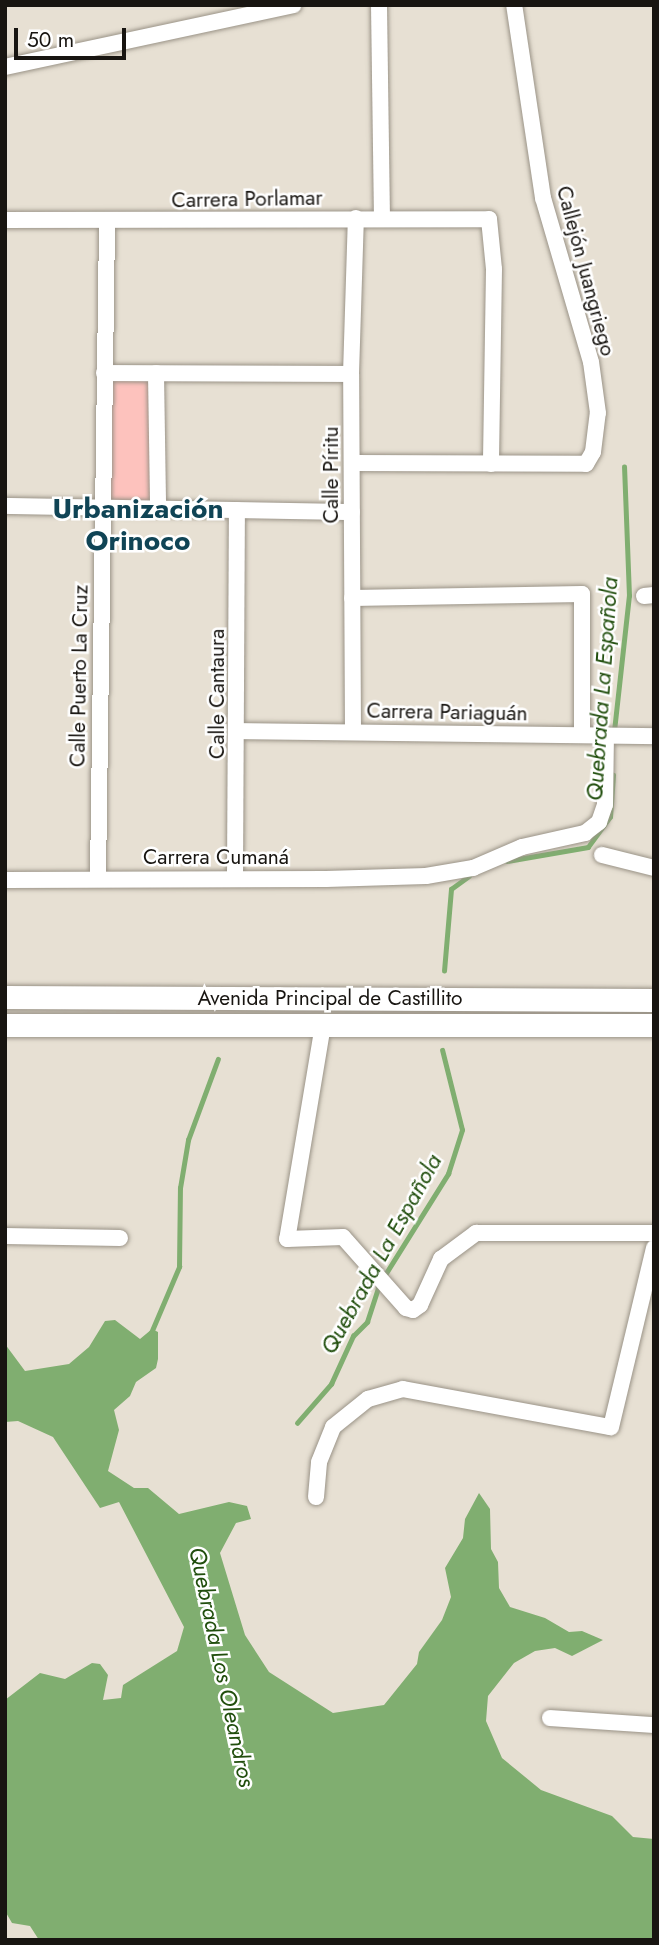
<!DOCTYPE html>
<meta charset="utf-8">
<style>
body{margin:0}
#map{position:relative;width:659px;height:1945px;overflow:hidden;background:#e7e0d3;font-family:Jost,sans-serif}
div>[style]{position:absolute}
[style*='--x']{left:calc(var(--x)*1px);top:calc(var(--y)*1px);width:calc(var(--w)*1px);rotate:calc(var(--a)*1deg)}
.green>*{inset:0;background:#fdc2bd;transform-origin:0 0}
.water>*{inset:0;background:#80ae70}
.stream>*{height:4.5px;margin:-2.25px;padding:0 2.25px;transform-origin:2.25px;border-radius:2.25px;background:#80ae70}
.roads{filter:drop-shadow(0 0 2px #9a9387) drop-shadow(0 0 2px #9a9387)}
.street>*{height:16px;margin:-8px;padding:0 8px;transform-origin:8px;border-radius:8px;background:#fff}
.secondary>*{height:23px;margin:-11.5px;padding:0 11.5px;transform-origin:11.5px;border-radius:11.5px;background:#fff}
span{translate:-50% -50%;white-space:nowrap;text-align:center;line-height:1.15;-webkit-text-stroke:5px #fff;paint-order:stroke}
.street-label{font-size:21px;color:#181511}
.water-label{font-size:23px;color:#214e0d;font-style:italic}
.district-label{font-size:28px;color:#104455;font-weight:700}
.frame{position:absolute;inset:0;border:7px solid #181511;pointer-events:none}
.scale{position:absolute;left:14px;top:28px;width:112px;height:32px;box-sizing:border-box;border:4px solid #181511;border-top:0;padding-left:9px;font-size:21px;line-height:24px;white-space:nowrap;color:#181511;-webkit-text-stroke:5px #fff;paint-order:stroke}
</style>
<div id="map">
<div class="green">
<i style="left:151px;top:378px;width:123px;height:42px;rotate:89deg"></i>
</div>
<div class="water">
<i style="clip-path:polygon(115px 1320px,140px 1339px,152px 1329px,158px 1332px,158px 1359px,156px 1368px,136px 1382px,130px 1396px,114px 1410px,119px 1430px,108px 1471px,134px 1488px,148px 1488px,179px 1514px,229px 1502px,247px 1506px,251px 1519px,236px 1523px,220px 1553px,245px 1635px,269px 1672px,333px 1713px,384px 1705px,417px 1664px,419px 1652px,442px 1620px,451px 1597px,445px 1568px,463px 1538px,465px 1519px,479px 1493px,490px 1509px,491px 1549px,498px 1562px,499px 1588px,510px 1607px,545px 1618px,569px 1632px,582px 1631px,603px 1640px,572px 1656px,555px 1648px,535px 1651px,514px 1663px,488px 1696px,486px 1721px,502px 1758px,541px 1790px,612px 1816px,633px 1837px,654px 1839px,654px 1940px,39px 1940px,30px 1926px,12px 1923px,5px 1911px,5px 1700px,40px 1673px,65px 1679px,92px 1663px,100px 1664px,108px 1675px,103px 1700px,121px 1698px,123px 1685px,177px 1651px,184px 1627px,119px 1502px,100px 1508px,53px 1437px,18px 1421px,5px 1422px,5px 1344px,25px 1371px,69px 1364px,89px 1347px,105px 1321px)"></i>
</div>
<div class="stream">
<i style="--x:614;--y:731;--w:136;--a:-83.7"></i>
<i style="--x:629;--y:596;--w:129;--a:-92.2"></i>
<i style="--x:507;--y:861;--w:82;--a:-9.8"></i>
<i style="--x:588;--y:847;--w:37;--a:-54"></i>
<i style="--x:610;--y:817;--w:42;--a:-85.9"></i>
<i style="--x:444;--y:971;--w:82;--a:-85.1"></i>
<i style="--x:451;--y:889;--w:22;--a:-36"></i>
<i style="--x:383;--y:1278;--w:123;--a:-58"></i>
<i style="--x:448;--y:1174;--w:46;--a:-72.3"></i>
<i style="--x:462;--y:1130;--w:82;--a:-104"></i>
<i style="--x:151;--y:1333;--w:72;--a:-67"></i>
<i style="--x:179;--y:1267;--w:79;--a:-89.3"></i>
<i style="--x:180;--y:1188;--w:49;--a:-80.5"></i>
<i style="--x:188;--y:1140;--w:86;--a:-69.7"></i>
<i style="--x:297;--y:1423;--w:52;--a:-48.9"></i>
<i style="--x:331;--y:1384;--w:53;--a:-65.4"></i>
<i style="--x:353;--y:1336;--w:20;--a:-45"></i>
<i style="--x:367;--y:1322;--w:39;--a:-72"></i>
</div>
<div class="roads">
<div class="street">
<i style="--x:379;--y:5;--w:213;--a:89.2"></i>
<i style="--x:5;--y:67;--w:295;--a:-12.1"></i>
<i style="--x:5;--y:220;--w:484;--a:-0.1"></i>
<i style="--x:489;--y:219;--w:50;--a:84.3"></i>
<i style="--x:494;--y:269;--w:195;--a:90.9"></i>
<i style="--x:104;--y:373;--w:247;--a:0.2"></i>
<i style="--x:156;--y:373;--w:134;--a:89.1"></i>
<i style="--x:352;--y:463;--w:234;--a:0.2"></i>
<i style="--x:586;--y:464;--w:14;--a:-60"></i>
<i style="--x:593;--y:452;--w:39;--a:-83"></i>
<i style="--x:598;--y:413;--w:51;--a:-97.8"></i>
<i style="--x:591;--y:362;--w:171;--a:-106.3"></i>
<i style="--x:543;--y:198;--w:195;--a:-98.5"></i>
<i style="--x:5;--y:506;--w:347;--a:1"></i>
<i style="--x:644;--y:596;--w:10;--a:-6"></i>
<i style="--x:352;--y:598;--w:230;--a:-1"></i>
<i style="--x:582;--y:594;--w:141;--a:90"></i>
<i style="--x:239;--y:731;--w:415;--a:0.7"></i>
<i style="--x:353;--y:732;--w:358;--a:-90.3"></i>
<i style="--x:351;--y:374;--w:156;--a:-88.2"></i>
<i style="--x:602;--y:855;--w:54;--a:14"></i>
<i style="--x:235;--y:877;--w:367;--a:-89.7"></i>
<i style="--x:98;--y:878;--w:655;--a:-89.21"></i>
<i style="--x:5;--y:880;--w:321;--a:-0.2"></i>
<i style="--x:326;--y:879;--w:100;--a:-1.7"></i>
<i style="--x:426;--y:876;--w:48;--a:-9.7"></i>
<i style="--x:473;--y:868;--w:53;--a:-23.2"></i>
<i style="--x:522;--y:847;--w:65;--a:-12.5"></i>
<i style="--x:585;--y:833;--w:18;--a:-38"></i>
<i style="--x:599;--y:822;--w:18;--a:-71"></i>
<i style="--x:605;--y:805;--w:70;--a:-89.2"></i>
<i style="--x:323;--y:1025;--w:217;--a:99.5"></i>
<i style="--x:287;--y:1239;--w:56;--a:-2"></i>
<i style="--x:343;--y:1237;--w:95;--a:48.4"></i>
<i style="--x:406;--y:1308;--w:7;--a:16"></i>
<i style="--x:413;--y:1310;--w:9;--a:-36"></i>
<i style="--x:420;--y:1305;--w:51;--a:-65.5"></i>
<i style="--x:441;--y:1259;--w:44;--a:-36.6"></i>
<i style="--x:476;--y:1233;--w:178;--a:0"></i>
<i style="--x:5;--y:1236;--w:115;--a:1"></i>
<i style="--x:316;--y:1497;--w:35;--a:-85"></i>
<i style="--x:319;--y:1462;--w:38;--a:-68"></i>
<i style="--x:333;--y:1427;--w:45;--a:-38.7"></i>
<i style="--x:368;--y:1399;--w:36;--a:-16"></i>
<i style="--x:403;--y:1389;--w:211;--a:10.4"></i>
<i style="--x:611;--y:1427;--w:184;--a:-76.5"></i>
<i style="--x:550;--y:1718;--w:104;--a:3.9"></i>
</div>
<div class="secondary">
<i style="--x:5;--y:997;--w:649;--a:0.26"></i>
<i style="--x:5;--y:1025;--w:649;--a:0"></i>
</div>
</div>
<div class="street-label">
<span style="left:247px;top:199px;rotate:-1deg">Carrera Porlamar</span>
<span style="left:586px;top:271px;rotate:75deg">Callejón Juangriego</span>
<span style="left:331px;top:475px;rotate:-90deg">Calle Píritu</span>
<span style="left:79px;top:676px;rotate:-89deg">Calle Puerto La Cruz</span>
<span style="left:217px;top:694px;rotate:-90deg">Calle Cantaura</span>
<span style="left:447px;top:712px;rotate:1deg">Carrera Pariaguán</span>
<span style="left:216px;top:857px">Carrera Cumaná</span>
<span style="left:330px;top:998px">Avenida Principal de Castillito</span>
</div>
<div class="water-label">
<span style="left:602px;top:689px;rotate:-86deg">Quebrada La Española</span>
<span style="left:381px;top:1254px;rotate:-61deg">Quebrada La Española</span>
<span style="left:222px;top:1667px;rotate:78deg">Quebrada Los Oleandros</span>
</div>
<div class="district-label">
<span style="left:138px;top:525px">Urbanización<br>Orinoco</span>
</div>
<div class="frame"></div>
<div class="scale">50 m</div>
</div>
